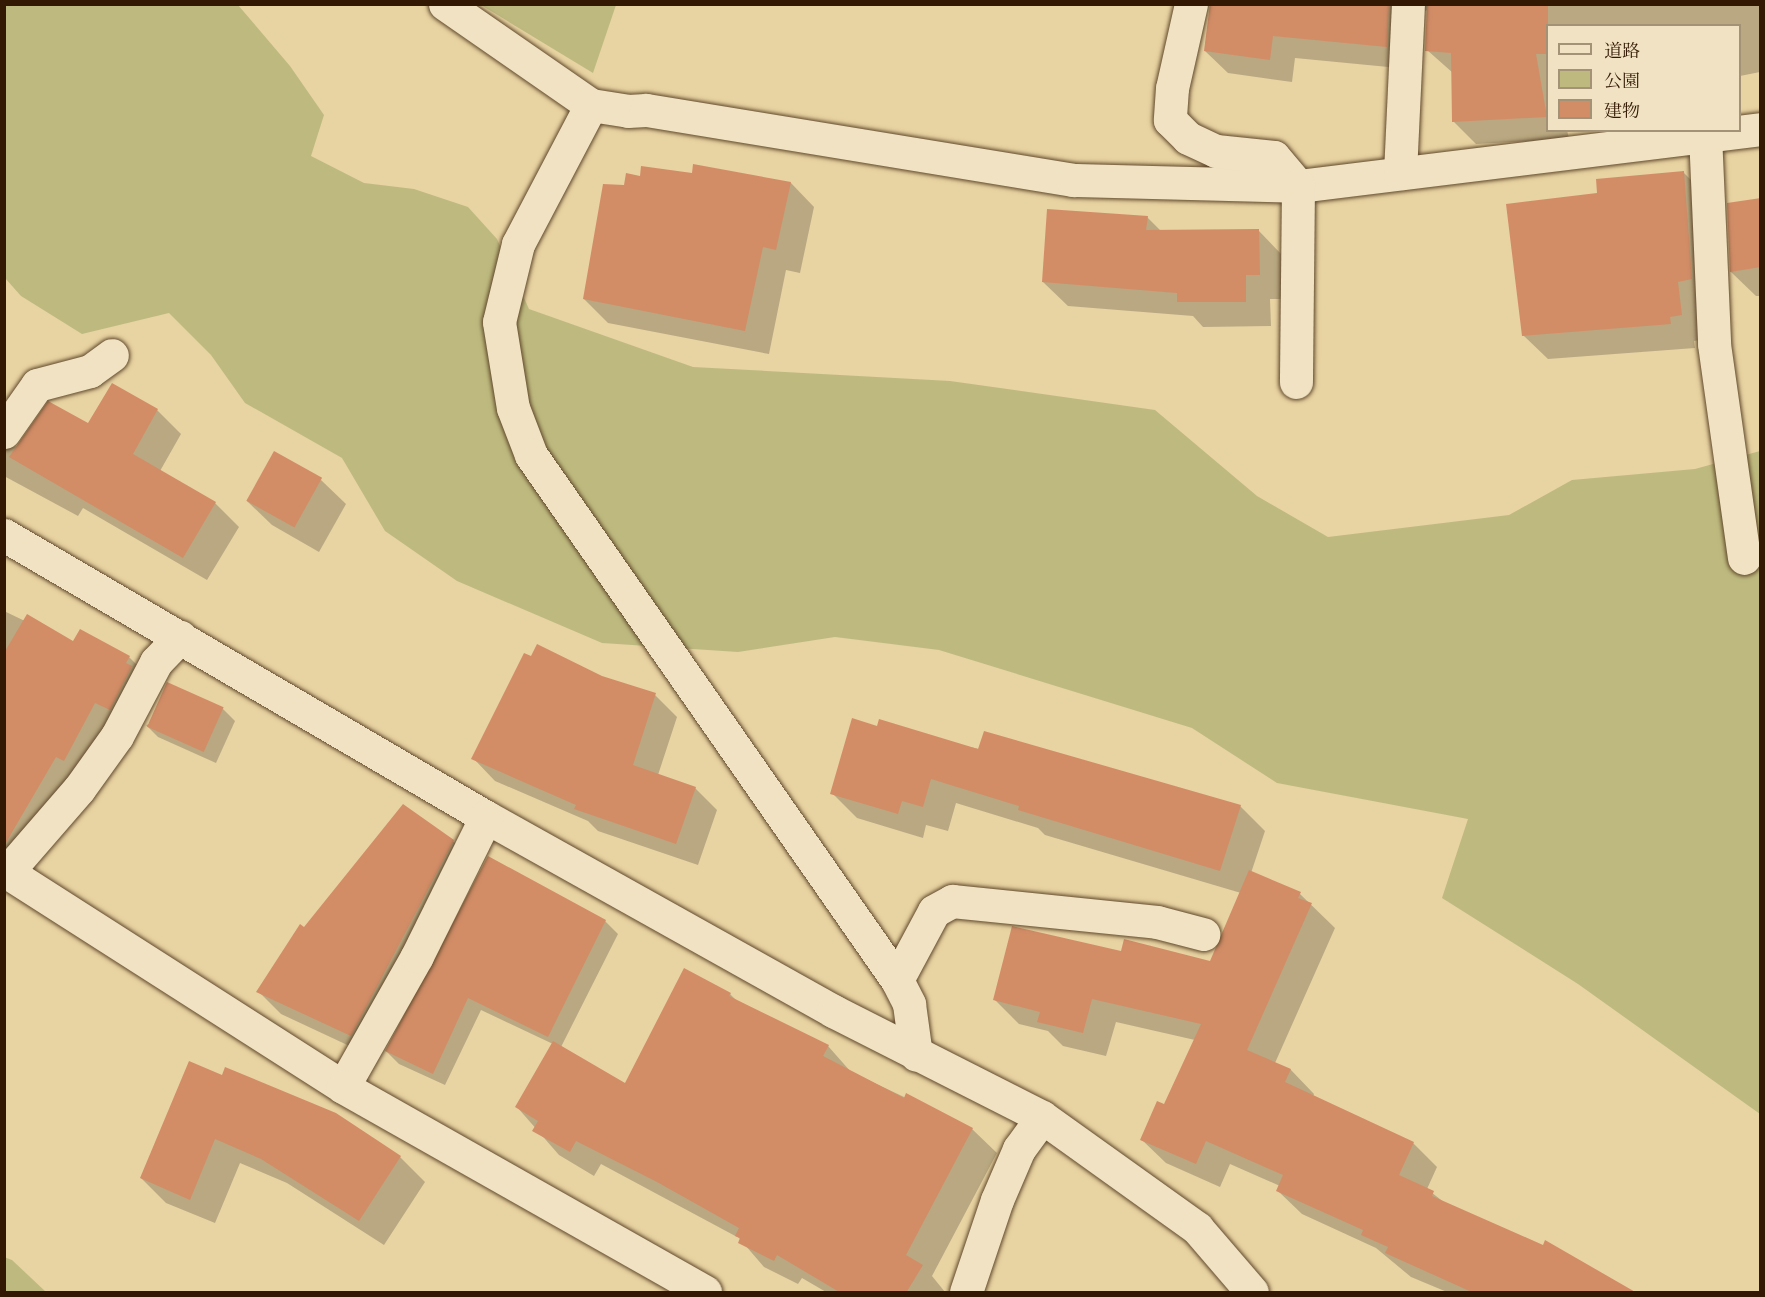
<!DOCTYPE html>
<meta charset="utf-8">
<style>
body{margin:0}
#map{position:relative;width:1765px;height:1297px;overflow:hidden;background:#e8d3a2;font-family:"IM FELL DW Pica","Noto Serif JP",serif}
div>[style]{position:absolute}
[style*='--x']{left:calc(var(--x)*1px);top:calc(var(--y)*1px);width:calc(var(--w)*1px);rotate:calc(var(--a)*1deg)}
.green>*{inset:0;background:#beba7f}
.shadow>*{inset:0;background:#0003}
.building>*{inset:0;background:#d28d67;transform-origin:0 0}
.roads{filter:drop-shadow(0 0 2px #60482b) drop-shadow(0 0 2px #60482b)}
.minor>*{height:33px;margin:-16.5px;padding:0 16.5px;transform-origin:16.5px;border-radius:16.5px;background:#f0e2c3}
span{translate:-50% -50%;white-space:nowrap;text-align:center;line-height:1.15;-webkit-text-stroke:4.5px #f0e2c3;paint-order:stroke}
.frame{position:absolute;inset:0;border:6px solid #331903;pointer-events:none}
.legend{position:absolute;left:1546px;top:24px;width:195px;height:108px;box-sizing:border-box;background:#f0e2c3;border:2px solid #a49276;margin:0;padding:8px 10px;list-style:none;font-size:18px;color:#331903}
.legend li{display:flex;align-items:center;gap:12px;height:30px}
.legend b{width:30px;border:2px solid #a49276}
</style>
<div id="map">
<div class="green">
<i style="clip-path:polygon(4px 5px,238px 5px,290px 66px,324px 115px,311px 156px,364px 183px,414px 189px,468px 207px,497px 239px,529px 309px,693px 367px,950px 381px,1155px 410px,1257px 496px,1328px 537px,1509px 515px,1572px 480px,1695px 469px,1760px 451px,1760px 1114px,1578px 984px,1442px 898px,1468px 819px,1277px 783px,1192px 728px,939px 650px,835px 637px,738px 652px,602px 643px,457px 581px,385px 531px,342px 458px,245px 403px,211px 355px,169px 313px,82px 334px,21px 296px,5px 278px)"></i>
<i style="clip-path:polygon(481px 5px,616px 5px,593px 73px)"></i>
<i style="clip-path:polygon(4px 1257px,12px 1260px,46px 1292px,5px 1292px)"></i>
</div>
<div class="shadow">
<i style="clip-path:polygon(1211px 4px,1760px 4px,1760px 72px,1740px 76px,1740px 26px,1548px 26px,1548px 130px,1567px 130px,1569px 139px,1476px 144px,1453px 121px,1453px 73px,1427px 50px,1427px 10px,1414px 17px,1409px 69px,1295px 58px,1292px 82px,1228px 73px,1205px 51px)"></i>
<i style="clip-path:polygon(1684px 173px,1708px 197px,1706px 339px,1694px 341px,1695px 348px,1548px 359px,1523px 335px,1599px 195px)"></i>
<i style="clip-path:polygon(693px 175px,791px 183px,814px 207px,800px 273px,786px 270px,769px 354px,608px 323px,584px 299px,625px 186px,641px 177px)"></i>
<i style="clip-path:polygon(1760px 200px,1760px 296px,1756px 296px,1731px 272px)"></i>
<i style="clip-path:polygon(1147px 217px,1161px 231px,1259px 231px,1283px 256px,1284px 299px,1270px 299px,1271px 326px,1203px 327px,1193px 316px,1068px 306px,1043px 282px)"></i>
<i style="clip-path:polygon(4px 402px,27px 424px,13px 447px,157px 410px,181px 434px,160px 471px,215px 503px,239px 527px,207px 580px,83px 508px,78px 516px,4px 476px)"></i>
<i style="clip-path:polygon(321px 480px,346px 504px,319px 552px,272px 525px,247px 501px)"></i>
<i style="clip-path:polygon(4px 611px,73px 644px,129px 657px,154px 682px,33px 865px,4px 849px)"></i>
<i style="clip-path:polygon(532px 658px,655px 695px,677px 717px,658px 775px,695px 788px,717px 810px,698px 865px,598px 831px,588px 821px,495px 781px,473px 758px)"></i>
<i style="clip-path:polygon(223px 709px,235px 721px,216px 763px,158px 737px,146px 725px)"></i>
<i style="clip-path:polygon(878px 727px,1240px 806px,1265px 831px,1251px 873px,1300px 894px,1335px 928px,1275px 1063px,1291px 1070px,1314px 1094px,1313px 1097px,1413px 1143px,1437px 1167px,1427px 1189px,1445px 1203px,1624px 1292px,1447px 1292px,1411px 1277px,1376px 1248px,1302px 1214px,1278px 1191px,1280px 1186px,1230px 1164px,1220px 1187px,1166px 1163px,1142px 1140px,1165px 1106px,1195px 1040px,1116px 1022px,1106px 1056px,1063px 1046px,1048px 1031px,1019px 1024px,995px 1000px,1122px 953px,1211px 963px,1241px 893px,1045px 835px,1038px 828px,956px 803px,948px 831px,926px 825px,923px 838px,857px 818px,832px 793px)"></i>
<i style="clip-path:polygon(453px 841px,476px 864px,373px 1057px,281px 1014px,258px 991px,305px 928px)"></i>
<i style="clip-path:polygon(488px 858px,605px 921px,618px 934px,561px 1047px,625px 1085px,730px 994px,737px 1001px,828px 1046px,851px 1072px,972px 1129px,997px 1153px,932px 1276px,945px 1292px,826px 1292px,802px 1278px,798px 1284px,764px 1267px,739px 1238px,601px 1164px,594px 1176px,559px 1155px,517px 1107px,553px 1044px,481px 1010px,445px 1085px,399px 1064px,386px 1051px)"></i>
<i style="clip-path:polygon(190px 1063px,400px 1157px,425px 1182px,384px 1245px,287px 1183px,240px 1163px,215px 1223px,166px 1203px,141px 1178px)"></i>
</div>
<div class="building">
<i style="clip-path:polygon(1210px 4px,1389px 4px,1387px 47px,1273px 36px,1270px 60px,1204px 51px)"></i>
<i style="clip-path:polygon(1427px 4px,1548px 4px,1548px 54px,1536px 54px,1547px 117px,1452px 122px,1451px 53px,1425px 51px)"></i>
<i style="clip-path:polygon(693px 164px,791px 182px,776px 250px,763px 247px,745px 331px,583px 299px,603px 184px,624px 185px,626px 173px,640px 176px,641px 166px,692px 173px)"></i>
<i style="clip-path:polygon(1684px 171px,1692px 279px,1678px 282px,1682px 315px,1670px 317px,1671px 324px,1522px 336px,1506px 204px,1597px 193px,1596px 179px)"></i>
<i style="clip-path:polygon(1761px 198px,1761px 267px,1730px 272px,1727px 203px)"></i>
<i style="clip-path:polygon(1047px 209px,1148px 216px,1146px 230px,1259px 229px,1260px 275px,1246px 275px,1246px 302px,1177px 302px,1177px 293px,1042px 282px)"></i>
<i style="clip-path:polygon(112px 383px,158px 409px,133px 454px,216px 502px,183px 558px,9px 457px,48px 401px,88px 423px)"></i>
<i style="left:274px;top:451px;width:55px;height:57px;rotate:29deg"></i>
<i style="clip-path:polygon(27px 614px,73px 641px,80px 629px,130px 656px,126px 663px,132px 666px,110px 710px,95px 703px,64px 761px,56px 757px,4px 846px,4px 653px)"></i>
<i style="clip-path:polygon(537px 644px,602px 676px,656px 693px,633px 765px,696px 787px,676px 844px,574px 809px,576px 805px,471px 759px,524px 653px,531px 656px)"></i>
<i style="left:167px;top:682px;width:62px;height:49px;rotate:24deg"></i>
<i style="clip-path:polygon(852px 718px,877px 726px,879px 719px,978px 749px,984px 731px,1241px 805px,1220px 871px,1018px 810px,1019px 806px,931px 779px,923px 807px,902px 801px,898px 814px,830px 794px)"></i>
<i style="clip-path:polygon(403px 804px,454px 840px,351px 1036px,256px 992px,300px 924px,304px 927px)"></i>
<i style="clip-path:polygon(488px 856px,606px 920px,548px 1037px,468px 998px,433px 1074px,385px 1051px)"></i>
<i style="clip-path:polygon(1249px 870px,1301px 892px,1298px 898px,1312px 903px,1247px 1050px,1291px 1069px,1285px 1082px,1414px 1142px,1399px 1175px,1434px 1191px,1432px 1196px,1543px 1245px,1545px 1240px,1637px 1293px,1474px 1293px,1385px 1253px,1388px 1247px,1361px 1235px,1363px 1230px,1276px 1191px,1283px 1175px,1206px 1141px,1196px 1164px,1140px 1140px,1157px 1101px,1164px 1104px,1201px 1024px,1092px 999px,1083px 1033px,1037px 1022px,1040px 1012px,993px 1000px,1012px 926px,1121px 951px,1124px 939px,1210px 961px)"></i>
<i style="clip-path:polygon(684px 968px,731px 993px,729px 996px,829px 1045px,823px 1056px,904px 1098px,906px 1093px,973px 1128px,906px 1255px,923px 1265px,906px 1293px,841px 1293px,777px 1255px,774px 1261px,738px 1243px,740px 1238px,735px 1236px,739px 1228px,657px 1182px,576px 1141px,570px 1152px,532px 1131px,538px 1121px,515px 1107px,553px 1041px,625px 1083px)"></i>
<i style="clip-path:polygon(189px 1061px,222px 1075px,225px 1067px,336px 1113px,401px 1156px,359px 1221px,261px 1159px,215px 1139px,190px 1200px,140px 1178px)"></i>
</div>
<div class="roads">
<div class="minor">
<i style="--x:445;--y:4;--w:178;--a:34.7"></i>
<i style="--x:591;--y:105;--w:37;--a:9"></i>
<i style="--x:628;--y:111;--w:18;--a:-3"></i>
<i style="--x:646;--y:110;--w:433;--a:9.3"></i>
<i style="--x:1073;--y:180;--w:225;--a:1.5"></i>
<i style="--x:1298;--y:186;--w:466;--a:-7"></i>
<i style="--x:1191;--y:4;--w:86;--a:102.7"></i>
<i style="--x:1172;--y:88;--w:32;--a:94"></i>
<i style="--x:1170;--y:120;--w:25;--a:45"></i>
<i style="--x:1188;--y:138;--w:31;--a:25"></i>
<i style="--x:1216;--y:151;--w:58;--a:5.9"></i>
<i style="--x:1274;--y:157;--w:38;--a:50"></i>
<i style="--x:1298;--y:186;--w:196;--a:90.6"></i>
<i style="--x:591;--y:105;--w:157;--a:117.7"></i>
<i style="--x:518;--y:244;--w:80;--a:103.7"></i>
<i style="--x:499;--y:322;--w:87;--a:80.8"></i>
<i style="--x:513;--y:408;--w:50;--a:69"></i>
<i style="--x:531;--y:455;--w:640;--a:55.12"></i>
<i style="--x:897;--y:980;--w:27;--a:63"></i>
<i style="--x:909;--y:1004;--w:51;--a:82.2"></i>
<i style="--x:1705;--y:134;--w:210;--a:87.5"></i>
<i style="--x:1714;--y:344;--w:216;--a:82"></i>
<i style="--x:1400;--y:173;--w:169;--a:-87.3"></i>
<i style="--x:4;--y:432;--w:57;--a:-54.9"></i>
<i style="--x:37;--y:385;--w:55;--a:-14.8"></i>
<i style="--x:90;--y:371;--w:27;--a:-36"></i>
<i style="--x:4;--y:535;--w:558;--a:30.33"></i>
<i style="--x:486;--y:817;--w:398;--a:29.2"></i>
<i style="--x:833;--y:1011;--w:234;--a:26.9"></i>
<i style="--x:1042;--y:1117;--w:191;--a:35.6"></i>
<i style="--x:1197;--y:1228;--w:84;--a:49.3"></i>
<i style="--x:4;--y:870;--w:4;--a:34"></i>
<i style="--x:7;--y:872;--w:110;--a:-49.1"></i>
<i style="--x:79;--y:789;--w:65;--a:-54.4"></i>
<i style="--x:117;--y:736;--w:84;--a:-62.2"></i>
<i style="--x:156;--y:662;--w:35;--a:-46"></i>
<i style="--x:7;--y:872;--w:399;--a:32.6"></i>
<i style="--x:343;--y:1087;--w:150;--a:-60.5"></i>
<i style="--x:417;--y:956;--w:155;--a:-63.6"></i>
<i style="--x:897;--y:980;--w:78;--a:-61.8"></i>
<i style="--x:934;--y:911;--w:21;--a:-29"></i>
<i style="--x:952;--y:901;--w:206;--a:5.8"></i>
<i style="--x:1157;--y:922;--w:48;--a:14.6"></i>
<i style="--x:343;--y:1087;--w:416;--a:29.5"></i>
<i style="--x:966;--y:1292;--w:97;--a:-71.4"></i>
<i style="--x:997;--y:1200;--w:56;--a:-66.7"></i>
<i style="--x:1019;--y:1149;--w:39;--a:-54"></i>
</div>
</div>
<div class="frame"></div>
<ul class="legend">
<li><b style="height:8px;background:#f0e2c3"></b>道路</li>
<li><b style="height:16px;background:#beba7f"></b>公園</li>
<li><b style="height:16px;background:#d28d67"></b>建物</li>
</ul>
</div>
